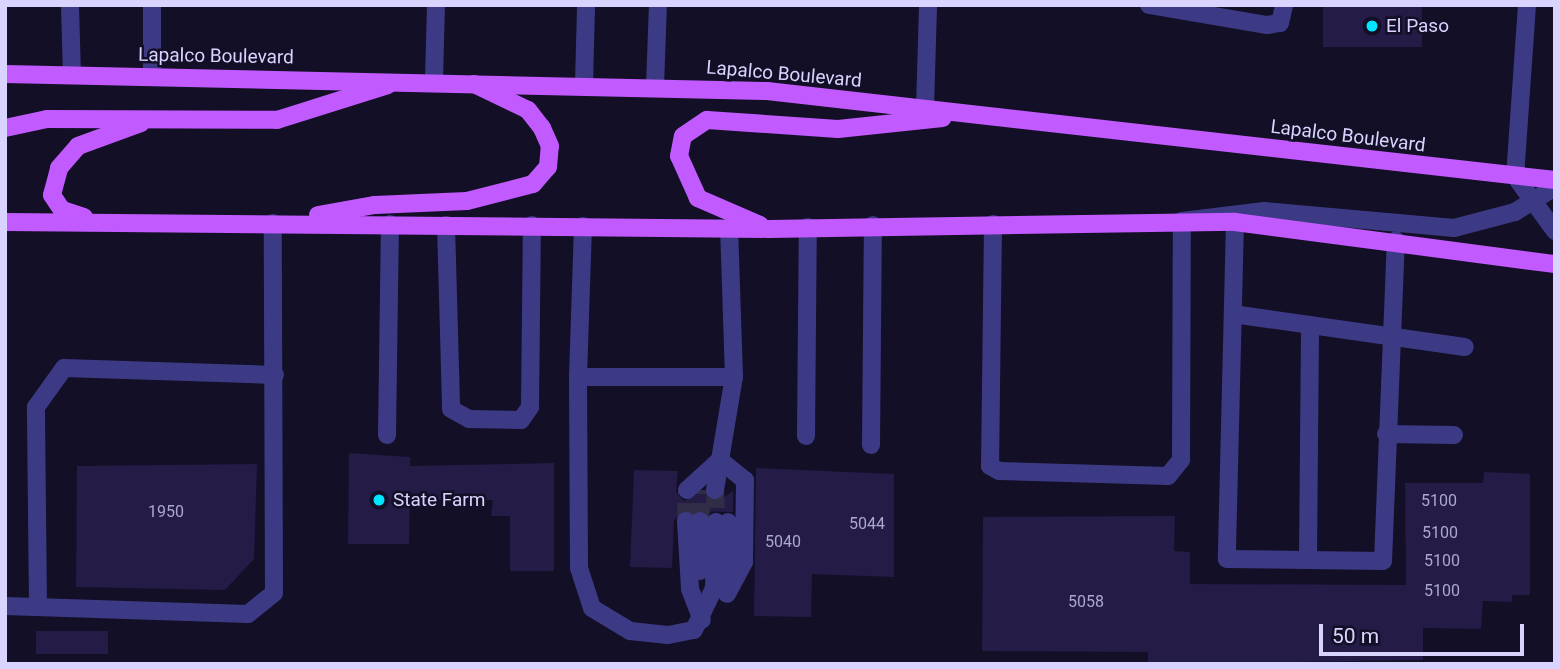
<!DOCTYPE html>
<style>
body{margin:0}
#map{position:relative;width:1560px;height:669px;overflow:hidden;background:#130f26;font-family:Roboto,sans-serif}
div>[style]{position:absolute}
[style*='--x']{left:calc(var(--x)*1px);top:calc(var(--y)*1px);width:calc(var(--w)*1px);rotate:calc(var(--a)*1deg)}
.building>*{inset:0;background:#241b47;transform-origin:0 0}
.minor-tunnel>*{height:18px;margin-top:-9px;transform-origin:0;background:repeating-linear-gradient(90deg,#312d47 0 18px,transparent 0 27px)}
.minor>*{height:18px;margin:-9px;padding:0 9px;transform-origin:9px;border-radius:9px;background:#3d3a85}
.major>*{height:18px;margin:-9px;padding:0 9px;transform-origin:9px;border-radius:9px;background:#c25bff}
.dots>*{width:19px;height:19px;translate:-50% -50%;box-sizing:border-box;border:4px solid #130f26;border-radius:50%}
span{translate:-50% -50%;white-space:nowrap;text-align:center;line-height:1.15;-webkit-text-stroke:5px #130f26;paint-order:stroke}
.number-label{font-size:16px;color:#aca6d1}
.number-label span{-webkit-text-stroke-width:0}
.poi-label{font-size:19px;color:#d9d4ff}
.left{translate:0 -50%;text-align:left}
.street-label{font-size:19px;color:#d9d4ff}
.frame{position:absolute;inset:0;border:7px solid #d9d4ff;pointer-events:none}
.scale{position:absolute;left:1319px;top:624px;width:205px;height:32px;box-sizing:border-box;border:4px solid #d9d4ff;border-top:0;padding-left:9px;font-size:21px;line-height:24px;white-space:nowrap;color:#d9d4ff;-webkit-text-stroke:5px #130f26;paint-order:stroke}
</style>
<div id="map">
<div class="building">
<i style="left:1323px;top:5px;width:99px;height:42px"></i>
<i style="clip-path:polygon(349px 453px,410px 457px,410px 466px,554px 463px,554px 571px,510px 571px,510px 516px,491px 516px,493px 500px,410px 500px,409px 544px,348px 544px)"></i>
<i style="clip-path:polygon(257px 464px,254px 559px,225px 590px,76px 587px,77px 466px)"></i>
<i style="clip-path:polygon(756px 468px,894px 474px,894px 577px,812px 574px,811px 617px,754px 616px)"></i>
<i style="clip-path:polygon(634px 470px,678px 471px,676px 492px,684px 501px,704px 490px,708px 499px,718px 501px,733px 491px,733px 512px,680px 511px,674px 521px,672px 568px,630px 567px)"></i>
<i style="clip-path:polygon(1484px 472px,1530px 474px,1530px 595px,1512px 595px,1512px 602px,1483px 601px,1481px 629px,1423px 628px,1423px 660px,1148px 664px,1148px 652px,982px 651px,983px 517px,1175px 516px,1174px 551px,1190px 552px,1190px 584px,1406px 585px,1405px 483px,1483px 483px)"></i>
<i style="left:36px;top:631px;width:72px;height:23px"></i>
</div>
<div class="minor-tunnel">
<i style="--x:715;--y:490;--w:32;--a:88"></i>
<i style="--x:686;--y:521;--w:31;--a:-88"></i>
<i style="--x:700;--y:521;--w:31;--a:-86"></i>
</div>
<div class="minor">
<i style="--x:70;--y:5;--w:70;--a:88.4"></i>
<i style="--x:1149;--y:5;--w:120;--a:9.6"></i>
<i style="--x:1267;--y:25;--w:13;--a:-9"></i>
<i style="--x:1280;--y:23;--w:18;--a:-77"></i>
<i style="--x:1527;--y:5;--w:171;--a:94"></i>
<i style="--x:1515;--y:176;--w:68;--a:54"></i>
<i style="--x:152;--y:76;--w:71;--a:-90"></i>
<i style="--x:434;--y:80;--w:75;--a:-88.5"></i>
<i style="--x:584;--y:84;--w:79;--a:-88.5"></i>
<i style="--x:655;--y:86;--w:81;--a:-87.9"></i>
<i style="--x:925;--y:108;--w:103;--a:-88.3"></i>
<i style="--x:1235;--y:222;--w:337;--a:91.4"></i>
<i style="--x:1227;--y:559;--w:156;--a:0.7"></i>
<i style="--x:1383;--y:561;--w:321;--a:-87.7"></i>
<i style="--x:993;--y:224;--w:242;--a:90.7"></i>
<i style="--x:990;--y:466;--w:10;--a:29"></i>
<i style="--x:999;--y:471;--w:169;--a:1.7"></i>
<i style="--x:1168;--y:476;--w:21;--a:-51"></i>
<i style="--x:1181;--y:460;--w:239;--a:-89.8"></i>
<i style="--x:1182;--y:221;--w:83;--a:-7"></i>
<i style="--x:1264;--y:211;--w:191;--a:5.1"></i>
<i style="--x:1454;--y:228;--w:63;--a:-14.7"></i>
<i style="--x:1515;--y:212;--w:47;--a:-32"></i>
<i style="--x:446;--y:225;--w:184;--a:88.4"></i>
<i style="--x:451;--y:409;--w:21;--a:29"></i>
<i style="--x:469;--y:419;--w:52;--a:1.1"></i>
<i style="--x:521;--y:420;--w:16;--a:-55"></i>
<i style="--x:530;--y:407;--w:182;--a:-89.4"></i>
<i style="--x:583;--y:226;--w:151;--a:91.9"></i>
<i style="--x:578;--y:377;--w:156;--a:0"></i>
<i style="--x:734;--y:377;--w:149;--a:-91.9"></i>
<i style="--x:1233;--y:314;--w:234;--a:8.1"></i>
<i style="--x:578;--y:377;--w:191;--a:89.7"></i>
<i style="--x:579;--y:568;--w:42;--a:72"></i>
<i style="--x:592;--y:608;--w:44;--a:31.2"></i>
<i style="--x:630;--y:631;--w:38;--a:6"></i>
<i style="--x:668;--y:635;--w:26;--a:-11"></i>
<i style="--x:694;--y:630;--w:47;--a:-64.5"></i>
<i style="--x:714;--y:588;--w:66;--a:-88.3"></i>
<i style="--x:1386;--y:434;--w:68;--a:0.8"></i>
<i style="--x:387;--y:435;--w:211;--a:-89.2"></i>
<i style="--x:806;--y:436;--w:209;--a:-89.5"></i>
<i style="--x:871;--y:445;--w:220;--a:-89.5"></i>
<i style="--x:720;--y:460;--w:32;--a:39"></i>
<i style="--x:745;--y:480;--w:82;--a:90.7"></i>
<i style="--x:744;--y:562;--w:36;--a:118"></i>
<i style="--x:687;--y:490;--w:45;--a:-42.3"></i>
<i style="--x:715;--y:490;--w:115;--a:-80.5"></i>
<i style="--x:686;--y:521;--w:68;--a:86.6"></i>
<i style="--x:690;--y:589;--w:33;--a:69"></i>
<i style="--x:700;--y:521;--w:50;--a:90"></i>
<i style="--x:1308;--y:560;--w:235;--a:-89.5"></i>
<i style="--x:727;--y:592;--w:70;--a:-89.2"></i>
<i style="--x:5;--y:606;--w:243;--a:1.9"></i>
<i style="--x:248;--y:614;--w:33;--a:-39"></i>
<i style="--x:274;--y:593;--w:370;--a:-90.2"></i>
<i style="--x:38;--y:607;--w:200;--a:-90.6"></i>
<i style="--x:36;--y:407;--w:48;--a:-54.3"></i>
<i style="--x:64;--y:368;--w:211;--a:1.9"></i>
</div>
<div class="major">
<i style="--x:5;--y:74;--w:762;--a:1.28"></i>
<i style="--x:767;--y:91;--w:793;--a:6.44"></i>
<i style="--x:5;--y:128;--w:43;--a:-12.1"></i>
<i style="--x:47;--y:119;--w:230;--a:0.2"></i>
<i style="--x:277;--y:120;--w:116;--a:-17.5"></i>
<i style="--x:318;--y:215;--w:58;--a:-10"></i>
<i style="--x:375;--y:205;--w:92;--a:-2.5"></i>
<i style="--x:467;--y:201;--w:68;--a:-14.4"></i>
<i style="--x:533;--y:184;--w:23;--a:-49"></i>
<i style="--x:548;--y:167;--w:21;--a:-85"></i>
<i style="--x:550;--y:146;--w:20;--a:-114"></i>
<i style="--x:542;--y:128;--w:23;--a:-128"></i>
<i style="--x:528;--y:110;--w:60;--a:-154.3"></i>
<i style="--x:84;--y:217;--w:23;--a:-162"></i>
<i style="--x:62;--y:210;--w:18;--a:-124"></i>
<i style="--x:52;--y:195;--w:28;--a:-75"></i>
<i style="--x:59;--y:168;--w:29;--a:-49"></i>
<i style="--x:78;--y:146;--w:67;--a:-20.1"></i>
<i style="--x:5;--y:222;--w:764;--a:0.52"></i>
<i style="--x:769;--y:229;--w:466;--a:-0.9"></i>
<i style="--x:1235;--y:222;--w:323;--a:7.5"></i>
<i style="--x:760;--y:225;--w:68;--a:-156.5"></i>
<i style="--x:698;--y:198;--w:46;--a:-114.3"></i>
<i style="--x:679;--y:156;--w:20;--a:-79"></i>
<i style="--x:683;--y:136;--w:29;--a:-34"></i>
<i style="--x:707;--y:120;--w:131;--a:3.9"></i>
<i style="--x:838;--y:129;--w:105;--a:-6"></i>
</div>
<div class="dots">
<i style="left:1372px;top:26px;background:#00e5ff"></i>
<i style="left:379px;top:500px;background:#00e5ff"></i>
</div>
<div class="number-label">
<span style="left:1439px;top:501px">5100</span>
<span style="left:166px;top:512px">1950</span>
<span style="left:867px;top:524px">5044</span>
<span style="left:1440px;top:533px">5100</span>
<span style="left:783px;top:542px">5040</span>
<span style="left:1442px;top:561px">5100</span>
<span style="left:1442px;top:591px">5100</span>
<span style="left:1086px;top:602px">5058</span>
</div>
<div class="poi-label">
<span class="left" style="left:1386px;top:26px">El Paso</span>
<span class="left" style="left:393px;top:500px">State Farm</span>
</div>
<div class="street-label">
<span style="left:216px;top:56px;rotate:1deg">Lapalco Boulevard</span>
<span style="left:784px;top:74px;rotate:5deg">Lapalco Boulevard</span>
<span style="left:1348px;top:136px;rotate:7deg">Lapalco Boulevard</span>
</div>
<div class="frame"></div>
<div class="scale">50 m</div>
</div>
